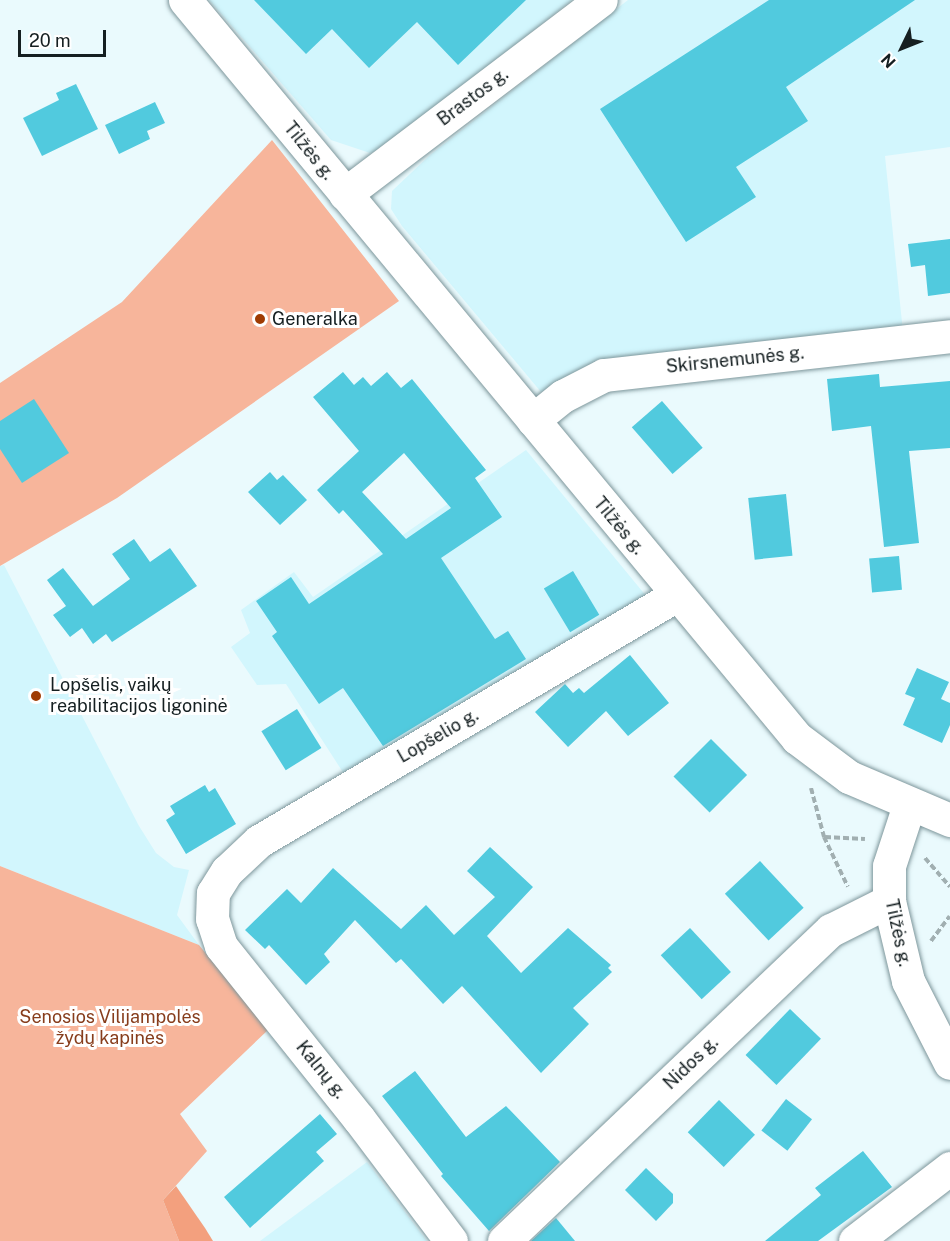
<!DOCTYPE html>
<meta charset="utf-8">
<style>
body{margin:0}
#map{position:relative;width:950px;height:1241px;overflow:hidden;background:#eafafd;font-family:"Public Sans",sans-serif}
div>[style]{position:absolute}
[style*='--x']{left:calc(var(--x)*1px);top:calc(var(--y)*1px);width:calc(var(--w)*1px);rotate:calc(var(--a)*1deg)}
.built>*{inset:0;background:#d2f6fd}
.green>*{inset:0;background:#f7b59b}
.forest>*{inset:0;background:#f3a07e}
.building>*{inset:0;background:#51cade;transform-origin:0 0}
.path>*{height:4px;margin-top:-2px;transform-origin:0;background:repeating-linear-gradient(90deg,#a1afb1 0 6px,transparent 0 9px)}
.roads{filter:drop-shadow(0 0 2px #7d969b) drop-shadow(0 0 2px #7d969b)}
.minor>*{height:33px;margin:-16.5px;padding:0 16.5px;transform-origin:16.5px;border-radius:16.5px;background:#fff}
.dots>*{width:16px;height:16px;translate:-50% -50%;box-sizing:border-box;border:3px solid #fff;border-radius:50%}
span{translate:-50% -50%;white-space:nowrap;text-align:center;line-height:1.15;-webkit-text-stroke:6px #fff;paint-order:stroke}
.street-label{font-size:18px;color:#151f21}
.poi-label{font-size:18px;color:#151f21}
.left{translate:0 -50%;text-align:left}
.park-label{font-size:18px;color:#873d1c}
.north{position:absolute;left:872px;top:18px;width:60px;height:60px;-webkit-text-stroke:4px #fff;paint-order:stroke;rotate:227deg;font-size:16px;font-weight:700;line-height:24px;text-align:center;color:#151f21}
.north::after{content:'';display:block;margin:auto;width:21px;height:27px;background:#151f21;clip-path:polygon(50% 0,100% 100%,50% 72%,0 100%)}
.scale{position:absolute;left:18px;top:30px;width:88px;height:27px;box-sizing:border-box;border:3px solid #151f21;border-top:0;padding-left:8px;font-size:18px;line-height:21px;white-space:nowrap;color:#151f21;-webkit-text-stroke:4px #fff;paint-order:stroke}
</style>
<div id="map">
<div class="built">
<i style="clip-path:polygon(209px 0,572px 0,382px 149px,370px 153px,331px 140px)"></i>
<i style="clip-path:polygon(628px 0,950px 0,950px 147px,885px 156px,903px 332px,602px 362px,541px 392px,402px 226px,391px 209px,392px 191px,430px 155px)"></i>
<i style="clip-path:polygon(526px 450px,647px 597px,346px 777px,286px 684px,257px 685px,231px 647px,250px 633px,241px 610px,294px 572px,313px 597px)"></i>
<i style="clip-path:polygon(4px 565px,139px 826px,156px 853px,174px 867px,189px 870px,177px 915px,199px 945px,0 866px,0 566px)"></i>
<i style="clip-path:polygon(367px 1162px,427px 1241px,260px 1241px)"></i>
</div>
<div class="green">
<i style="clip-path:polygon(272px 140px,399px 301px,117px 498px,0 566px,0 383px,122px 302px)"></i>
<i style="clip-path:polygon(0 866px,199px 945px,268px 1030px,180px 1114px,207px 1151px,163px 1200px,179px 1241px,0 1241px)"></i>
</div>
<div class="forest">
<i style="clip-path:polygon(176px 1186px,205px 1228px,213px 1241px,179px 1241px,163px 1200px)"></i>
</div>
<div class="building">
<i style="clip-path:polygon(254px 0,526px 0,458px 65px,417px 22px,369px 68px,332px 29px,306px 54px)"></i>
<i style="clip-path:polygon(769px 0,915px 0,786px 87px,808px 121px,736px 167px,756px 197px,686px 242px,600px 109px)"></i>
<i style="clip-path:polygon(76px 84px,98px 129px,42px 156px,23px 118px,59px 100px,56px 93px)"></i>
<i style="clip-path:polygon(155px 102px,165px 123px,147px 131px,150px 139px,119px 154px,105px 125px)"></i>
<i style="clip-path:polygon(950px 239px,950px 293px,928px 296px,925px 265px,911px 267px,908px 244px)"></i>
<i style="clip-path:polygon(evenodd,343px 372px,354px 385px,363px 377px,371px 386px,387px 372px,401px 388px,412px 379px,486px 470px,475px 478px,502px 517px,441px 558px,495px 639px,508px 631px,526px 659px,383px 746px,343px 688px,319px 704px,272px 636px,277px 632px,256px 601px,291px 577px,309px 604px,383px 554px,343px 510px,339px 514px,317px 490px,359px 451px,313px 397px,343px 372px,404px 453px,451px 508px,406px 539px,362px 492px,404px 453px)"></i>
<i style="clip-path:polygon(879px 374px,880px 387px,950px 381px,950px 448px,909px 451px,919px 543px,884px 547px,871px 426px,832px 431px,827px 379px)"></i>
<i style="clip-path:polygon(34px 399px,69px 453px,22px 483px,0 449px,0 421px)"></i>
<i style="left:662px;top:401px;width:62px;height:40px;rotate:49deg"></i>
<i style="clip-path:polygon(270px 472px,277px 480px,283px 475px,307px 500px,280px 525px,248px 492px)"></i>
<i style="left:786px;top:494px;width:62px;height:38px;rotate:84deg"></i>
<i style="clip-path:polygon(134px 539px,150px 562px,170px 548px,197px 586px,112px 642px,106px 634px,93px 644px,82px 628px,70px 637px,53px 615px,66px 606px,47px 580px,63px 568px,93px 606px,130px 579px,112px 554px)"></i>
<i style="left:899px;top:556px;width:34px;height:30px;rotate:85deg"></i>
<i style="left:573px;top:571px;width:51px;height:34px;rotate:59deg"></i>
<i style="clip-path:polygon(630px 655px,669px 703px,628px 736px,606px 711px,568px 747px,535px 712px,565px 684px,573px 693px,579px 688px,584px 693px)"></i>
<i style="clip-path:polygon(917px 668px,949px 682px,941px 699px,950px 703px,950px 725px,942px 743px,903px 725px,915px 698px,905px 694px)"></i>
<i style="left:297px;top:709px;width:46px;height:42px;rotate:58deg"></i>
<i style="left:711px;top:739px;width:51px;height:53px;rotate:45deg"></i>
<i style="clip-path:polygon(205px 785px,209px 792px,215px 788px,236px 824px,186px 854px,166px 820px,175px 814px,170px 806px)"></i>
<i style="clip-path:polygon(490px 847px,533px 887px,487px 936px,521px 973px,568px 928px,611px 965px,608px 968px,612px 972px,573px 1008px,589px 1024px,541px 1073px,462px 986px,443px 1004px,401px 959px,396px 963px,355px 920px,324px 954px,330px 962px,306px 985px,269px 945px,265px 949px,245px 930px,287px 889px,301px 903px,333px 868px,401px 929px,426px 905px,454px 935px,495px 897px,467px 871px)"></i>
<i style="left:760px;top:861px;width:64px;height:48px;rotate:47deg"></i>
<i style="left:690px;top:928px;width:60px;height:40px;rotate:47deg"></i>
<i style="left:790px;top:1009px;width:43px;height:64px;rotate:44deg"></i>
<i style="clip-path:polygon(415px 1071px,466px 1137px,506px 1106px,560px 1162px,489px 1231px,441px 1176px,443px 1174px,382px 1096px)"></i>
<i style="left:786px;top:1099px;width:33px;height:40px;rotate:38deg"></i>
<i style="left:719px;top:1100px;width:50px;height:45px;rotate:44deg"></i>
<i style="clip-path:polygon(320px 1114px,337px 1134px,316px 1152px,324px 1161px,250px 1228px,224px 1197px)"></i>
<i style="clip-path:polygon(863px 1151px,892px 1187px,818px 1241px,765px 1241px,821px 1195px,815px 1188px)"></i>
<i style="clip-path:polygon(646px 1168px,673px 1194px,673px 1203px,656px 1221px,625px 1190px)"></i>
<i style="clip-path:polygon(556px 1218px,575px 1241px,531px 1241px)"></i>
</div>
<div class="path">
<i style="--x:811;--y:788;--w:51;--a:75.1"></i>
<i style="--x:824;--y:837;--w:55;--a:64.4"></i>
<i style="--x:825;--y:837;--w:40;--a:2.9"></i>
<i style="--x:925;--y:858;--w:38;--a:49"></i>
<i style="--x:931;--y:941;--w:31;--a:-53"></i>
</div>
<div class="roads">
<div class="minor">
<i style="--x:185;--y:0;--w:959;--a:50.33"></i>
<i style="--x:797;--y:738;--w:65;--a:36.9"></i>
<i style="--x:849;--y:777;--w:110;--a:23.1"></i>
<i style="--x:345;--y:194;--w:321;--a:-37.2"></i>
<i style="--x:533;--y:420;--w:38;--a:-39"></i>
<i style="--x:563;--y:396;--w:46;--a:-27.1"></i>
<i style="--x:604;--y:375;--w:348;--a:-6.4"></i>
<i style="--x:909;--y:805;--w:64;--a:108.2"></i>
<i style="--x:889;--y:866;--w:35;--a:90"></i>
<i style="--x:889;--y:901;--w:82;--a:76.6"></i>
<i style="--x:908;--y:981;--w:92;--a:62.9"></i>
<i style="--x:451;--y:1241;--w:153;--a:-127"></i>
<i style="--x:359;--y:1119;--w:221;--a:-128.6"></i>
<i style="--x:221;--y:946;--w:28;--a:-108"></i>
<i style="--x:212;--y:919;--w:26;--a:-88"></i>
<i style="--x:213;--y:893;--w:26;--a:-58"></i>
<i style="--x:227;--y:871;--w:44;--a:-43.2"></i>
<i style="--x:259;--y:841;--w:485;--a:-30.5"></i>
<i style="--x:504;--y:1241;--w:451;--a:-43.6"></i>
<i style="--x:831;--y:930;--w:65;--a:-26.6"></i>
<i style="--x:855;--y:1241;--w:120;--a:-37.5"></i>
</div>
</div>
<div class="dots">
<i style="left:260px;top:319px;background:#9f3c03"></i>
<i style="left:36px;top:696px;background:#9f3c03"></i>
</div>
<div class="street-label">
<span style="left:473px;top:97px;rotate:-37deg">Brastos g.</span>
<span style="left:309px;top:151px;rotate:51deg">Tilžės g.</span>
<span style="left:735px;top:360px;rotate:-6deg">Skirsnemunės g.</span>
<span style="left:619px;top:526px;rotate:50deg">Tilžės g.</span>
<span style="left:438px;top:736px;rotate:-30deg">Lopšelio g.</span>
<span style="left:898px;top:933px;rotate:78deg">Tilžės g.</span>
<span style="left:691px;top:1063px;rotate:-44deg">Nidos g.</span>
<span style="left:321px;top:1070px;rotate:51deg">Kalnų g.</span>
</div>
<div class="poi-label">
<span class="left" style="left:272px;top:319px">Generalka</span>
<span class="left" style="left:50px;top:696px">Lopšelis, vaikų<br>reabilitacijos ligoninė</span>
</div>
<div class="park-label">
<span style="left:110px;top:1028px">Senosios Vilijampolės<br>žydų kapinės</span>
</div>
<div class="north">N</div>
<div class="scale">20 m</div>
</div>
